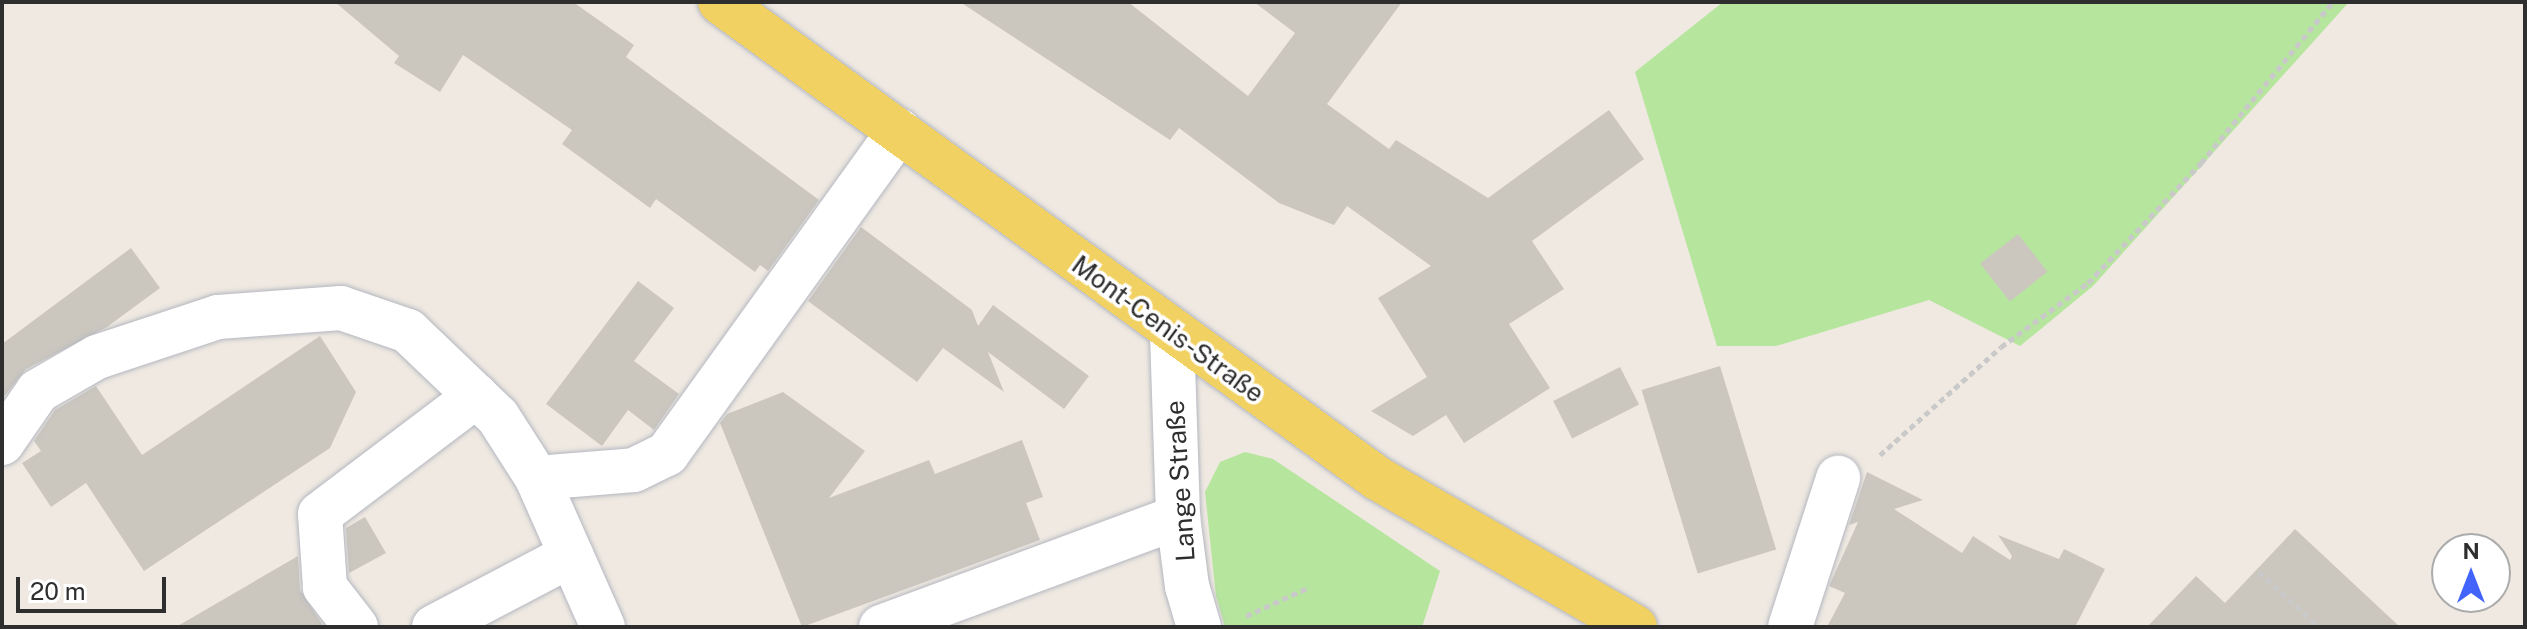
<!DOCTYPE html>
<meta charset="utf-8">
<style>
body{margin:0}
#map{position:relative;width:2527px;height:629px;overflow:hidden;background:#efe9e1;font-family:"Public Sans",sans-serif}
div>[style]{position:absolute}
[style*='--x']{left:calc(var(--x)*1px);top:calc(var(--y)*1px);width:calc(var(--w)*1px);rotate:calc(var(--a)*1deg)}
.green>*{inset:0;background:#b6e59e}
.building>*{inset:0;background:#cbc7bf;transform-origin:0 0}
.path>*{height:5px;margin-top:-2.5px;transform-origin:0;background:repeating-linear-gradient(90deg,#c9c9c9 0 6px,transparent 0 10px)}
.roads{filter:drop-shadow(0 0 2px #b4b7c1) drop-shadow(0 0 2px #b4b7c1)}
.minor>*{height:44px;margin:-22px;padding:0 22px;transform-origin:22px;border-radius:22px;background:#fff}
.major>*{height:44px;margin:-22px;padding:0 22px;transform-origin:22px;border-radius:22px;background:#f2d163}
span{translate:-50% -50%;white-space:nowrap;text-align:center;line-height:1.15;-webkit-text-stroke:7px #fff;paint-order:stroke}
.street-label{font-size:26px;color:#2e2e2e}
.frame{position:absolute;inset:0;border:4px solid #2e2e2e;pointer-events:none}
.north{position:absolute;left:2431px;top:533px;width:80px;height:80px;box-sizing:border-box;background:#fff;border:2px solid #ababab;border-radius:50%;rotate:0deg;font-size:22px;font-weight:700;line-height:32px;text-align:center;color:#2e2e2e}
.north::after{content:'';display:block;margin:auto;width:28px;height:36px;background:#4264fb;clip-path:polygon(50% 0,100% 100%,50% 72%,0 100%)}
.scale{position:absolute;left:16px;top:577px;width:150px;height:36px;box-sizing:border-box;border:4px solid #2e2e2e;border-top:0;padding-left:10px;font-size:24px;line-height:28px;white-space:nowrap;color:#2e2e2e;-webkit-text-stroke:6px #fff;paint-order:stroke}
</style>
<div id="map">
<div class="green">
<i style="clip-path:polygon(1723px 2px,2349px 2px,2093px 286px,2020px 346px,1929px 300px,1776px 346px,1717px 346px,1635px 72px)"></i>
<i style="clip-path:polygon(1245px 452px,1273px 459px,1440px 571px,1422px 627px,1225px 627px,1216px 596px,1205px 492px,1220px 462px)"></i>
</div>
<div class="building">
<i style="clip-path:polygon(335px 2px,573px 2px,634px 45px,626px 57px,819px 200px,768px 271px,760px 265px,755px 272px,656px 199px,650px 208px,562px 144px,572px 130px,463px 55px,440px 92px,394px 63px,399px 56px)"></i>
<i style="clip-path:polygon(960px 2px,1128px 2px,1248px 96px,1295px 33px,1254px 2px,1402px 2px,1327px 104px,1389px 149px,1396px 140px,1488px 198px,1609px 110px,1644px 159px,1532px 241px,1564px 289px,1509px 324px,1550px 388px,1464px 443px,1446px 415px,1413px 436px,1371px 411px,1427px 377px,1378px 298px,1431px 266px,1347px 206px,1334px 225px,1279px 203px,1179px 128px,1170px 140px)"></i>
<i style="clip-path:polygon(861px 227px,972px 310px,978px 326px,993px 305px,1089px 376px,1064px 409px,988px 352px,1004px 392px,943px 348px,917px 382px,808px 301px)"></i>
<i style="left:2018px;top:234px;width:48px;height:48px;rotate:52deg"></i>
<i style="clip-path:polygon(131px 248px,160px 288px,107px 327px,26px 369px,2px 399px,2px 344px)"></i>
<i style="clip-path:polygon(638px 281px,674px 308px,634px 361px,679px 394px,654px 430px,628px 410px,602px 446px,546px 404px)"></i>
<i style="clip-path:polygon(320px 336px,356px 392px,330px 448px,144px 571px,86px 483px,51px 507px,22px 463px,41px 451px,34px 441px,55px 410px,96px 386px,142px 455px)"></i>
<i style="left:1720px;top:366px;width:192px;height:82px;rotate:73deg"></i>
<i style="left:1620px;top:367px;width:42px;height:75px;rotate:63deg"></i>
<i style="clip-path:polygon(783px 392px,865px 451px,829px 498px,929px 460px,935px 474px,1022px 440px,1043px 497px,1026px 503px,1040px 540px,802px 627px,720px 423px,727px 414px)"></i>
<i style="clip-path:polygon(1867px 472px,1923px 500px,1894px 509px,1962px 553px,1973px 536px,2010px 560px,2012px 556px,1998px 535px,2059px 559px,2064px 549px,2105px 569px,2075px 627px,1827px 627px,1845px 593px,1829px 586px,1858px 522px,1849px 525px)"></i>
<i style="clip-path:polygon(365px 517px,386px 553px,349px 573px,346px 528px)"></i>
<i style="clip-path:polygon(2295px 529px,2400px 627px,2147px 627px,2196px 576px,2225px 603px)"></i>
<i style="clip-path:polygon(298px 556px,300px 590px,324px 627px,176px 627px)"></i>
</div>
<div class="path">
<i style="--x:1880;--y:455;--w:162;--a:-41.8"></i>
<i style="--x:2001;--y:347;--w:108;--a:-36.3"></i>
<i style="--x:2088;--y:283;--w:165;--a:-46.7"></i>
<i style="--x:2201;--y:163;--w:208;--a:-50.7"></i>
<i style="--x:2259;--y:572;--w:81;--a:42.5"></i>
<i style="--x:1246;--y:616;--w:70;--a:-24.4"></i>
</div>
<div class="roads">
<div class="minor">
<i style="--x:1172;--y:334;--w:183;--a:88.1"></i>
<i style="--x:1178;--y:517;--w:70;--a:82.6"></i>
<i style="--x:1187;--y:586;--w:43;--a:73.7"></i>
<i style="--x:2;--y:443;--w:63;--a:-55.3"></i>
<i style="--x:38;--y:391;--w:68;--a:-30"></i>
<i style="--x:97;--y:357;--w:127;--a:-18.3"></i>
<i style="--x:218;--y:317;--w:123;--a:-4.2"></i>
<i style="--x:341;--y:308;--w:71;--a:18.9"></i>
<i style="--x:408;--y:331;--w:124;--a:43.7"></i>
<i style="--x:498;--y:417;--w:72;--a:57.4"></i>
<i style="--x:356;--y:627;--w:51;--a:-127.8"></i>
<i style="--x:325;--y:587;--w:73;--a:-93.9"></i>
<i style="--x:320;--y:514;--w:196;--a:-37.1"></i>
<i style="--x:434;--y:627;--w:155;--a:-27.7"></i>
<i style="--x:603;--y:627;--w:163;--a:-113.9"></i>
<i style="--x:537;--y:478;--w:97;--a:-4.7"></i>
<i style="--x:634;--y:470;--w:37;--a:-26"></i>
<i style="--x:667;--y:454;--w:398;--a:-54.3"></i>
<i style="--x:881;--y:627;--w:317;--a:-20.3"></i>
<i style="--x:1790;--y:627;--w:157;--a:-72.1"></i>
</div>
<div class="major">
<i style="--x:720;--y:2;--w:811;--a:35.92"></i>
<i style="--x:1377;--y:478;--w:298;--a:30"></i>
</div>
</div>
<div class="street-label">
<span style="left:1168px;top:329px;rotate:36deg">Mont-Cenis-Straße</span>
<span style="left:1180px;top:481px;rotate:-94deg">Lange Straße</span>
</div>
<div class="frame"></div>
<div class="north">N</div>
<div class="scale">20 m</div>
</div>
